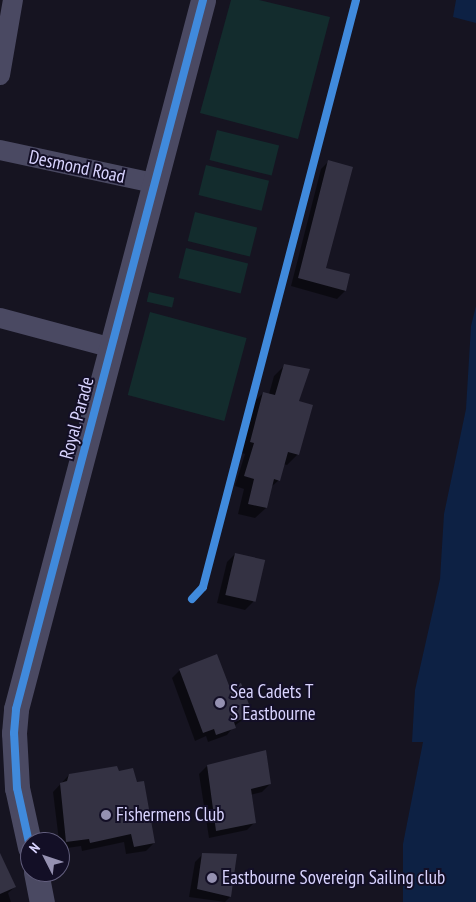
<!DOCTYPE html>
<style>
body{margin:0}
#map{position:relative;width:476px;height:902px;overflow:hidden;background:#161421;font-family:"PT Sans Narrow",sans-serif}
div>[style]{position:absolute}
[style*='--x']{left:calc(var(--x)*1px);top:calc(var(--y)*1px);width:calc(var(--w)*1px);rotate:calc(var(--a)*1deg)}
.green>*{inset:0;background:#132c2d;transform-origin:0 0}
.water>*{inset:0;background:#0d2144}
.shadow>*{inset:0;background:#0007}
.building>*{inset:0;background:#343243;transform-origin:0 0}
.minor>*{height:20px;margin:-10px;padding:0 10px;transform-origin:10px;border-radius:10px;background:#4a4962}
.tertiary>*{height:25px;margin:-12.5px;padding:0 12.5px;transform-origin:12.5px;border-radius:12.5px;background:#4a4962}
.cycleway>*{height:8px;margin:-4px;padding:0 4px;transform-origin:4px;border-radius:4px;background:#408adc}
.dots>*{width:14px;height:14px;translate:-50% -50%;box-sizing:border-box;border:2px solid #130f26;border-radius:50%}
span{translate:-50% -50%;white-space:nowrap;text-align:center;line-height:1.15;-webkit-text-stroke:4px #130f26;paint-order:stroke}
.street-label{font-size:19px;color:#d9d4ff}
.poi-label{font-size:19px;color:#d9d4ff}
.left{translate:0 -50%;text-align:left}
.north{position:absolute;left:20px;top:832px;width:50px;height:50px;box-sizing:border-box;background:#130f26;border:1px solid #625e7d;border-radius:50%;rotate:311deg;font-size:14px;font-weight:700;line-height:20px;text-align:center;color:#d9d4ff}
.north::after{content:'';display:block;margin:auto;width:18px;height:22px;background:#9591b1;clip-path:polygon(50% 0,100% 100%,50% 72%,0 100%)}
</style>
<div id="map">
<div class="green">
<i style="clip-path:polygon(231px 0,259px 0,330px 17px,298px 139px,200px 113px)"></i>
<i style="left:217px;top:130px;width:64px;height:31px;rotate:14deg"></i>
<i style="left:206px;top:165px;width:65px;height:31px;rotate:14deg"></i>
<i style="left:195px;top:212px;width:64px;height:30px;rotate:14deg"></i>
<i style="left:186px;top:248px;width:64px;height:31px;rotate:14deg"></i>
<i style="left:149px;top:292px;width:26px;height:10px;rotate:13deg"></i>
<i style="left:150px;top:312px;width:100px;height:86px;rotate:15deg"></i>
</div>
<div class="water">
<i style="clip-path:polygon(456px 0,476px 0,476px 23px,453px 17px)"></i>
<i style="clip-path:polygon(476px 306px,476px 902px,403px 902px,403px 844px,423px 742px,412px 742px,415px 690px,440px 579px,444px 514px,466px 409px,471px 326px)"></i>
</div>
<div class="shadow">
<i style="clip-path:polygon(329px 161px,324px 268px,349px 275px,345px 291px,337px 299px,291px 286px,321px 169px)"></i>
<i style="clip-path:polygon(285px 365px,298px 402px,298px 454px,287px 465px,283px 464px,279px 480px,270px 488px,266px 508px,255px 518px,238px 514px,244px 489px,235px 486px,245px 454px,240px 452px,253px 403px,263px 393px,269px 394px,274px 376px)"></i>
<i style="clip-path:polygon(235px 554px,253px 602px,245px 610px,217px 603px,227px 562px)"></i>
<i style="clip-path:polygon(180px 670px,229px 689px,251px 714px,234px 726px,227px 735px,208px 742px,206px 736px,195px 741px,172px 678px)"></i>
<i style="clip-path:polygon(207px 766px,270px 784px,262px 792px,250px 795px,255px 822px,247px 830px,209px 838px,199px 774px)"></i>
<i style="clip-path:polygon(69px 775px,154px 843px,146px 851px,126px 854px,124px 842px,82px 851px,81px 846px,60px 849px,53px 792px)"></i>
<i style="clip-path:polygon(203px 854px,230px 897px,225px 902px,189px 897px,195px 862px)"></i>
<i style="clip-path:polygon(0 857px,15px 887px,8px 893px,11px 902px,0 902px)"></i>
</div>
<div class="building">
<i style="clip-path:polygon(328px 160px,353px 167px,326px 268px,350px 274px,346px 291px,298px 278px)"></i>
<i style="clip-path:polygon(284px 364px,310px 369px,299px 401px,313px 405px,299px 455px,288px 452px,280px 481px,274px 479px,267px 508px,248px 504px,254px 479px,244px 476px,254px 443px,250px 442px,263px 392px,275px 395px)"></i>
<i style="left:235px;top:553px;width:31px;height:43px;rotate:13deg"></i>
<i style="clip-path:polygon(217px 654px,230px 688px,241px 683px,253px 715px,234px 722px,236px 728px,216px 735px,214px 729px,203px 733px,179px 669px)"></i>
<i style="clip-path:polygon(266px 750px,271px 784px,251px 789px,256px 823px,216px 831px,207px 765px)"></i>
<i style="clip-path:polygon(117px 766px,119px 771px,133px 768px,137px 782px,144px 781px,155px 843px,134px 847px,131px 834px,90px 843px,89px 839px,66px 842px,60px 783px,67px 781px,69px 774px)"></i>
<i style="clip-path:polygon(0 853px,16px 887px,0 894px)"></i>
<i style="clip-path:polygon(202px 853px,237px 854px,231px 897px,197px 889px)"></i>
</div>
<div class="minor">
<i style="--x:0;--y:75;--w:76;--a:-80.2"></i>
<i style="--x:0;--y:150;--w:157;--a:12.1"></i>
<i style="--x:0;--y:318;--w:117;--a:14.9"></i>
</div>
<div class="tertiary">
<i style="--x:30;--y:847;--w:60;--a:-102.4"></i>
<i style="--x:17;--y:788;--w:55;--a:-93.1"></i>
<i style="--x:14;--y:733;--w:24;--a:-85"></i>
<i style="--x:16;--y:709;--w:733;--a:-75.22"></i>
<i style="--x:36;--y:872;--w:31;--a:79"></i>
</div>
<div class="cycleway">
<i style="--x:192;--y:599;--w:16;--a:-47"></i>
<i style="--x:203;--y:587;--w:607;--a:-75.39"></i>
<i style="--x:30;--y:847;--w:60;--a:-102.4"></i>
<i style="--x:17;--y:788;--w:55;--a:-93.1"></i>
<i style="--x:14;--y:733;--w:24;--a:-85"></i>
<i style="--x:16;--y:709;--w:733;--a:-75.22"></i>
</div>
<div class="dots">
<i style="left:220px;top:703px;background:#9591b1"></i>
<i style="left:106px;top:815px;background:#9591b1"></i>
<i style="left:212px;top:878px;background:#9591b1"></i>
</div>
<div class="street-label">
<span style="left:77px;top:167px;rotate:12deg">Desmond Road</span>
<span style="left:77px;top:418px;rotate:-75deg">Royal Parade</span>
</div>
<div class="poi-label">
<span class="left" style="left:230px;top:703px">Sea Cadets T<br>S Eastbourne</span>
<span class="left" style="left:116px;top:815px">Fishermens Club</span>
<span class="left" style="left:222px;top:878px">Eastbourne Sovereign Sailing club</span>
</div>
<div class="north">N</div>
</div>
